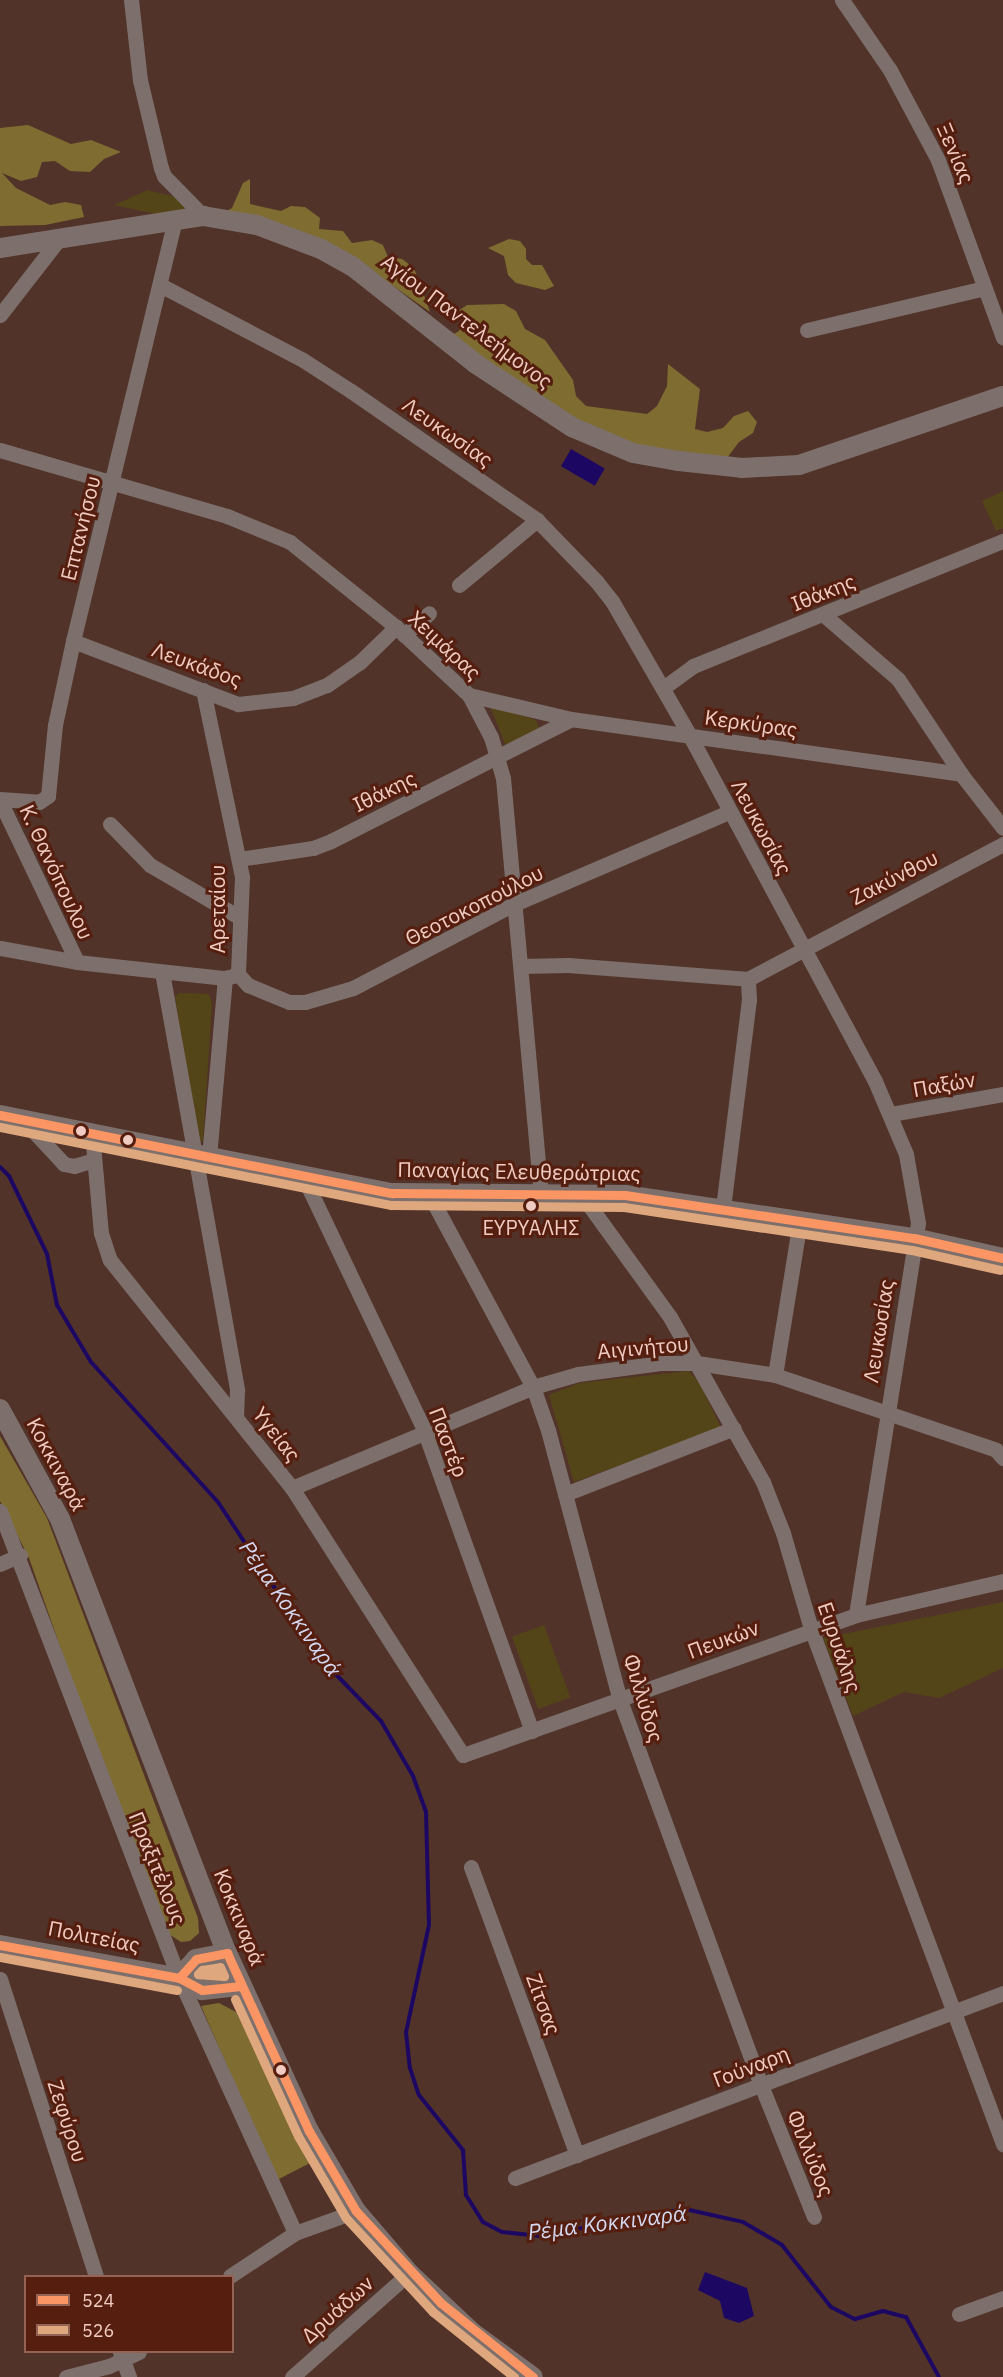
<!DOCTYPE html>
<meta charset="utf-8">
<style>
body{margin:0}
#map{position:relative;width:1003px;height:2377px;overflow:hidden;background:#52332a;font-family:"IBM Plex Sans",sans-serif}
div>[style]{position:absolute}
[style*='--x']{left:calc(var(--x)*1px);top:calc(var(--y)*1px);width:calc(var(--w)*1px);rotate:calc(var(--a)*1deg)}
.green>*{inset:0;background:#544518;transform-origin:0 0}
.forest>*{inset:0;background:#7f6c30}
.water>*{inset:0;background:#1c0862;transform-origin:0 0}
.stream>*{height:4px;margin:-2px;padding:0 2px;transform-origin:2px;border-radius:2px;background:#1c0862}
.minor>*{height:15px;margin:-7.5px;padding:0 7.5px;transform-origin:7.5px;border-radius:7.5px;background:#7d706c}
.tertiary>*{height:20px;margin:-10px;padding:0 10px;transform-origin:10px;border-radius:10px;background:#7d706c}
.bus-1>*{height:9px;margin:-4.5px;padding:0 4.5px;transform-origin:4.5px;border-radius:4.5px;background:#fb9564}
.bus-2>*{height:9px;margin:-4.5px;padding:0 4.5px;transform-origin:4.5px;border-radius:4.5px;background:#dfa77e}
.dots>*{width:16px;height:16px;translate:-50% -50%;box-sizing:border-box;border:3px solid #561e0f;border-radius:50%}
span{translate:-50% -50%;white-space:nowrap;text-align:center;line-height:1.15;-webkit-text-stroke:6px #561e0f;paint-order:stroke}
.bus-label{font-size:20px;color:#efcbc1}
.street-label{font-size:21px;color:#efcbc1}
.water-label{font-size:22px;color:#d4daf3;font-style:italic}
.legend{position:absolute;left:24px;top:2275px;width:210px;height:78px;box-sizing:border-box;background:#561e0f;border:2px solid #936356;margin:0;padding:8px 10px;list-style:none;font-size:18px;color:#efcbc1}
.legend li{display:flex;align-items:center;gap:12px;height:30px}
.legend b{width:30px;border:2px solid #936356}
</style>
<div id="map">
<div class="green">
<i style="clip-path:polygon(148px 190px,175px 197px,190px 213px,156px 214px,114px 205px)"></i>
<i style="clip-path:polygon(1003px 491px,1003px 528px,996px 531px,982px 501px)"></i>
<i style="clip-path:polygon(490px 706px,536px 720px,539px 728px,506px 746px)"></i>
<i style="clip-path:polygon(179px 993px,209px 994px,212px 1003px,203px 1141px,199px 1141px,175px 997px)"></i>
<i style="clip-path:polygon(689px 1371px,700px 1384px,721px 1428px,574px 1482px,549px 1395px,579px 1383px)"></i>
<i style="clip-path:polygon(1003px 1602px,1003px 1668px,939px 1698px,904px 1692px,853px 1716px,823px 1638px)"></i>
<i style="left:544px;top:1625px;width:77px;height:34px;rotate:70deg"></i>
</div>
<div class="forest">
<i style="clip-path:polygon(28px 125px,71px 144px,91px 140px,121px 152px,104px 159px,90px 172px,70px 171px,55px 161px,42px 162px,37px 177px,21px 181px,2px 173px,16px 188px,50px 205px,65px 202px,81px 205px,84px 217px,45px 225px,0 226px,0 128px)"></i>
<i style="clip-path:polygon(250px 179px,250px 204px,281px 211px,291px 206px,305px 207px,320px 218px,319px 229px,343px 231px,352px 243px,372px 240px,383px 245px,388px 257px,402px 259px,414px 268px,430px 312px,361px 263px,223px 213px,232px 208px,243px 183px)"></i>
<i style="clip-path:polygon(509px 239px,520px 241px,526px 249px,526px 259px,532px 265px,542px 265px,554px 286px,545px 290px,516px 283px,508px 275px,504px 256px,488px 248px)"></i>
<i style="clip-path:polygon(504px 304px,516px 311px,525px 329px,545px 340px,573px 380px,576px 396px,586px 406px,647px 414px,657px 406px,667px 386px,668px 364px,700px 389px,695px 429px,707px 432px,723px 428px,734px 416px,748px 411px,757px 422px,753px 433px,739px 442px,724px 462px,664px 454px,582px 426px,450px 336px,459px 331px,463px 321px,458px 311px,467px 305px)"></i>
<i style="clip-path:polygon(0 1436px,47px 1518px,198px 1918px,199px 1933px,190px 1941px,181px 1942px,169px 1934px,93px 1740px,29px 1558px,0 1501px)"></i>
<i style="clip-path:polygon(219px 2003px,236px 2012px,310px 2163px,277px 2180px,201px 2006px)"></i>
</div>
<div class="water">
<i style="left:571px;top:449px;width:39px;height:20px;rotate:30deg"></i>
<i style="clip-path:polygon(705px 2272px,747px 2288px,754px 2316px,739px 2323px,724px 2318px,720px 2301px,698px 2290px)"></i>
</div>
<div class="stream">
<i style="--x:0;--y:1167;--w:13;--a:45"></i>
<i style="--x:9;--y:1176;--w:87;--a:64"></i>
<i style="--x:47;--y:1254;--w:52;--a:78.9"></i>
<i style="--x:57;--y:1305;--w:66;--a:59.2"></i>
<i style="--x:91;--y:1362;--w:189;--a:47.8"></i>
<i style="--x:218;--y:1502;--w:120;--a:56.6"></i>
<i style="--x:284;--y:1602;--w:35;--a:46"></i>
<i style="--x:308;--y:1627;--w:37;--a:66"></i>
<i style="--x:323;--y:1661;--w:83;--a:46"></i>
<i style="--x:381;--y:1721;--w:64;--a:59.8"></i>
<i style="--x:413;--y:1776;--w:38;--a:70"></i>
<i style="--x:426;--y:1812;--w:113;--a:88.5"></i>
<i style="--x:429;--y:1925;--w:109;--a:102.1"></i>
<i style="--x:406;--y:2032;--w:36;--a:84"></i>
<i style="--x:410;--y:2068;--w:28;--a:72"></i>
<i style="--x:419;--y:2095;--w:70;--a:51.3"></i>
<i style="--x:463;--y:2150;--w:45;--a:86.2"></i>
<i style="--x:466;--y:2195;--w:32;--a:58"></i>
<i style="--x:483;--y:2222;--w:21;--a:28"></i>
<i style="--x:502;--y:2232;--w:37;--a:6"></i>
<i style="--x:539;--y:2236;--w:148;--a:-10.5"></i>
<i style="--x:685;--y:2209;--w:59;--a:12.6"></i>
<i style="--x:743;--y:2222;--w:45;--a:30.5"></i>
<i style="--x:782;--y:2245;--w:79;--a:51.7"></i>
<i style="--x:831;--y:2307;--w:27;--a:27"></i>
<i style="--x:855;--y:2319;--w:29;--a:-16"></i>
<i style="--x:883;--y:2311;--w:24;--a:15"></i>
<i style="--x:906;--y:2317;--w:68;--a:61.2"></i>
</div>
<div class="minor">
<i style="--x:131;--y:0;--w:81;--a:83.6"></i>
<i style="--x:140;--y:80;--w:90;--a:76.6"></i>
<i style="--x:161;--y:168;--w:9;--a:69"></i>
<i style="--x:164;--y:176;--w:56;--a:45.7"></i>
<i style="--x:842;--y:0;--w:85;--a:55.6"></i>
<i style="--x:890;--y:70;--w:102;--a:61.9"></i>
<i style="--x:938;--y:160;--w:189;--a:69.9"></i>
<i style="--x:162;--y:286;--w:159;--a:27.7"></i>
<i style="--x:303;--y:360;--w:57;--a:32.9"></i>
<i style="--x:351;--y:391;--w:226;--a:34.7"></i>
<i style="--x:537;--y:520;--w:86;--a:45.9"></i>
<i style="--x:597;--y:582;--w:24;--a:52"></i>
<i style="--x:612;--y:601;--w:156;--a:60"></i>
<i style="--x:690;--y:736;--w:391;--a:61.8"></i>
<i style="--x:875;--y:1081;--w:79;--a:67"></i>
<i style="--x:906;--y:1154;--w:70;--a:80.1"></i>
<i style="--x:918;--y:1223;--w:397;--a:99"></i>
<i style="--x:0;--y:315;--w:96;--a:-52.2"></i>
<i style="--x:807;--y:330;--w:182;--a:-13.3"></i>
<i style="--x:0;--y:450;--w:236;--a:16.2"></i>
<i style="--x:227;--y:516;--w:68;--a:22.4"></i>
<i style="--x:290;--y:542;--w:136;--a:38.7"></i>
<i style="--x:396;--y:627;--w:100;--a:43"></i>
<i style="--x:469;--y:695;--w:47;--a:62.4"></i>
<i style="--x:491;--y:737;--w:43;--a:73.7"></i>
<i style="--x:503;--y:778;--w:419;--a:84.8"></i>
<i style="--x:459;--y:585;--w:102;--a:-39.8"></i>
<i style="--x:824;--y:615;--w:98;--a:40.9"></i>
<i style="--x:898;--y:679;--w:114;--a:56.4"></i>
<i style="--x:404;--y:635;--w:33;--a:-41"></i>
<i style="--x:73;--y:641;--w:177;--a:20.9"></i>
<i style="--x:238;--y:704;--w:55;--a:-6.2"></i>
<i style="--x:293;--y:698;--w:36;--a:-21"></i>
<i style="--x:327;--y:685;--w:39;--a:-35"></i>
<i style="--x:359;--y:663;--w:52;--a:-44.2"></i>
<i style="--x:663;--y:688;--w:37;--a:-36"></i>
<i style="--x:693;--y:666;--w:334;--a:-22"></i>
<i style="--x:203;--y:690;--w:191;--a:78.2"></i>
<i style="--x:242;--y:877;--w:97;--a:92.4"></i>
<i style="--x:469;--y:695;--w:105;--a:13.2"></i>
<i style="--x:571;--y:719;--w:394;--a:8"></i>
<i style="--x:961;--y:774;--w:68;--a:52.1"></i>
<i style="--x:0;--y:799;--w:39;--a:4"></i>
<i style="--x:39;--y:802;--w:11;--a:-34"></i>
<i style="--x:48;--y:796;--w:71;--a:-84.4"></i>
<i style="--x:55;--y:725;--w:86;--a:-77.9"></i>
<i style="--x:73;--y:641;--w:429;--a:-76.4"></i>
<i style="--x:0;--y:801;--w:178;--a:64.4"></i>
<i style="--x:110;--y:824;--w:57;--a:45.7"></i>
<i style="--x:150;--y:865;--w:103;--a:30.3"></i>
<i style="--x:239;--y:859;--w:75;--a:-8.5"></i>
<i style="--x:313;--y:848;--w:19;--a:-21"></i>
<i style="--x:331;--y:841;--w:269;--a:-26.9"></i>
<i style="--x:0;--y:948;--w:78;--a:10.3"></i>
<i style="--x:77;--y:962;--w:149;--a:6.2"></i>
<i style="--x:521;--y:966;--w:47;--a:-1.2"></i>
<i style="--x:568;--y:965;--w:181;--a:4.4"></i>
<i style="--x:748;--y:979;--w:289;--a:-27.9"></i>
<i style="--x:162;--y:972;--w:425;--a:79.8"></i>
<i style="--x:237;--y:1390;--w:26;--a:92"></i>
<i style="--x:238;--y:974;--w:15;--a:48"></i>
<i style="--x:248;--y:985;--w:44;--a:22.5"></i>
<i style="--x:289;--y:1002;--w:16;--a:0"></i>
<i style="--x:305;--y:1002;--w:50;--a:-16.3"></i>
<i style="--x:353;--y:988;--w:182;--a:-27.6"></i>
<i style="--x:514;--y:904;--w:234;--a:-23.2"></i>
<i style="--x:891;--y:1114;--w:114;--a:-10.1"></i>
<i style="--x:23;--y:1120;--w:60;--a:47"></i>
<i style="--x:64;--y:1164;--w:10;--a:11"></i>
<i style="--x:74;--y:1166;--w:21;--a:-17"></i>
<i style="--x:92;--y:1133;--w:100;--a:84.9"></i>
<i style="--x:101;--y:1233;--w:28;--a:72"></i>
<i style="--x:110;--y:1260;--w:292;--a:51.4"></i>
<i style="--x:292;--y:1488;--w:317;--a:57.4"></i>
<i style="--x:463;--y:1755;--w:417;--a:-19.6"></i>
<i style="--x:856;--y:1615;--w:151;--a:-13"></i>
<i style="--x:209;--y:1157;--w:180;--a:-84.9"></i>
<i style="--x:225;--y:978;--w:8;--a:-14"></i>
<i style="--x:304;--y:1178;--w:279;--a:64.5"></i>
<i style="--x:424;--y:1430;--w:320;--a:70.3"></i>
<i style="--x:581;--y:1194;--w:152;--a:54.1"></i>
<i style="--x:670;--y:1317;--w:189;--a:60.6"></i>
<i style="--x:763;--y:1482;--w:55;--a:68.6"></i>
<i style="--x:783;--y:1533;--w:100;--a:73.7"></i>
<i style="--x:811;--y:1629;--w:550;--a:69.55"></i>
<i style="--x:430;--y:1196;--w:217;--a:61.7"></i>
<i style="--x:533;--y:1387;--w:46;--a:70.8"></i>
<i style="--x:548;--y:1430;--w:279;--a:75.1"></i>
<i style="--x:620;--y:1700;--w:410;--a:69.9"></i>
<i style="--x:761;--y:2085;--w:142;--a:68.1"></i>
<i style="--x:723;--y:1208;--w:210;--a:-82.9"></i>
<i style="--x:749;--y:1000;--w:21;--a:-93"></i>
<i style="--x:775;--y:1375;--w:156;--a:-80.8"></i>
<i style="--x:292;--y:1488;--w:261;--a:-22.7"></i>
<i style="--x:533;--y:1387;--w:47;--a:-16.1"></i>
<i style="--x:578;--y:1374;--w:85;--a:-7.5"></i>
<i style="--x:662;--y:1363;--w:35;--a:0"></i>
<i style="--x:697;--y:1363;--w:79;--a:8.7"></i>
<i style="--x:775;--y:1375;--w:233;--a:18.7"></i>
<i style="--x:996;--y:1450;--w:11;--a:49"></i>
<i style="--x:565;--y:1494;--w:181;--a:-21.3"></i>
<i style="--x:0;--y:1511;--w:500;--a:69.03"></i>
<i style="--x:179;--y:1978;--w:280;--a:65.5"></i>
<i style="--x:0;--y:1564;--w:22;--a:-24"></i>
<i style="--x:471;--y:1867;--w:307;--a:69.8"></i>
<i style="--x:0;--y:1979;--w:312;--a:72.1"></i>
<i style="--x:515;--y:2178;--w:522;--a:-20.76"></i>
<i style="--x:230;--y:2276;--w:78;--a:-33.5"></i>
<i style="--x:295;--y:2233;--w:65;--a:-19.8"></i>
<i style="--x:959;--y:2314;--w:47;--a:-20"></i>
<i style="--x:120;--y:2352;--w:27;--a:70"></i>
<i style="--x:66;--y:2377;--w:44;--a:-14.3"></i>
<i style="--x:109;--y:2366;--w:33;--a:-25"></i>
<i style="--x:292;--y:2377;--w:157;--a:-41.6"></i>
</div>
<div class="tertiary">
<i style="--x:0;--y:248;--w:206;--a:-9"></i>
<i style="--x:203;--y:216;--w:55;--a:9.5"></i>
<i style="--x:257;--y:225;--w:68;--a:20.6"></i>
<i style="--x:321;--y:249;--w:35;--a:29"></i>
<i style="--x:352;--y:266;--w:158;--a:38.3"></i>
<i style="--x:476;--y:364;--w:115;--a:33.3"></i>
<i style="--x:572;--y:427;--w:66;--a:23.1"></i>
<i style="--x:633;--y:453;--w:47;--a:9.9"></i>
<i style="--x:679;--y:461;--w:63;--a:6.3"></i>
<i style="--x:742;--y:468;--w:57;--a:-3"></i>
<i style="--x:799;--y:465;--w:215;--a:-18.7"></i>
<i style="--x:0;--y:1115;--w:400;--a:11.3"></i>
<i style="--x:392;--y:1193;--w:233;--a:0.5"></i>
<i style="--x:625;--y:1195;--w:292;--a:8.5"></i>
<i style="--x:914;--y:1238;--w:91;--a:12.7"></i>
<i style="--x:0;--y:1409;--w:125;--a:61.4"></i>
<i style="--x:60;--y:1519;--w:465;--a:69"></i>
<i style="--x:227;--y:1953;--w:196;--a:65.3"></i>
<i style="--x:309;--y:2131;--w:93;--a:59.6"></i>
<i style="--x:356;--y:2211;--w:82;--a:49.5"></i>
<i style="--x:409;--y:2273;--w:88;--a:43.2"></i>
<i style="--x:473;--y:2333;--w:74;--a:36.3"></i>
<i style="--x:0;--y:1945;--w:182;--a:10.4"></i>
<i style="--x:227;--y:1953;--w:32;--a:169"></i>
<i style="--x:196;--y:1959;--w:25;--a:132"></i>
<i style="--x:179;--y:1978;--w:26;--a:28"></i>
<i style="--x:202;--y:1990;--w:39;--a:-6"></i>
</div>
<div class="bus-1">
<i style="--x:0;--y:1115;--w:400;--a:11.3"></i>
<i style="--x:392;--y:1193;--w:233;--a:0.5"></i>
<i style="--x:625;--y:1195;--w:292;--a:8.5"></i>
<i style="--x:914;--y:1238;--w:91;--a:12.7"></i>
<i style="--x:0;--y:1945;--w:182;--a:10.4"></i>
<i style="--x:241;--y:1986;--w:39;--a:174"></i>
<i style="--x:202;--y:1990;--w:26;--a:-152"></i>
<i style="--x:179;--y:1978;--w:25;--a:-48"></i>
<i style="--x:196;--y:1959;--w:32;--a:-11"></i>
<i style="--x:227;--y:1953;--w:196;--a:65.3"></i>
<i style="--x:309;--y:2131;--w:93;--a:59.6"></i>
<i style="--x:356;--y:2211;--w:125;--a:47.3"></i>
<i style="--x:441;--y:2303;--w:118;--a:38.8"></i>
</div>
<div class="bus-2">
<i style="--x:0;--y:1127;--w:399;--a:11.3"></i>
<i style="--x:391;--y:1205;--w:233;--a:0.5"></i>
<i style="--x:624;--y:1207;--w:291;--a:8.5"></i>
<i style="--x:912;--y:1250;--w:90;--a:12.8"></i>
<i style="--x:0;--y:1957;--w:180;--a:10.6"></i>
<i style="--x:220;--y:1967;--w:10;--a:66"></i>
<i style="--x:224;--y:1976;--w:26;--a:-176"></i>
<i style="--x:198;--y:1974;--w:6;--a:-45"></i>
<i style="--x:202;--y:1970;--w:18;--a:-9"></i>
<i style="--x:235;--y:1999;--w:151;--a:65.3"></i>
<i style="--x:298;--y:2136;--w:95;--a:59.7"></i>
<i style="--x:346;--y:2218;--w:128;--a:47.2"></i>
<i style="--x:433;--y:2312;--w:104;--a:38.7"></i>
</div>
<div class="dots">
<i style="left:81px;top:1131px;background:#efcbc1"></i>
<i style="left:128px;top:1140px;background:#efcbc1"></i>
<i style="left:531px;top:1206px;background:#efcbc1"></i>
<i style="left:281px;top:2070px;background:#efcbc1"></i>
</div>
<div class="bus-label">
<span style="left:531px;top:1227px">ΕΥΡΥΑΛΗΣ</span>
</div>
<div class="street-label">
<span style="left:956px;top:153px;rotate:67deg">Ξενίας</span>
<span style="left:467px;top:321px;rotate:37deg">Αγίου Παντελεήμονος</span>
<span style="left:448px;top:432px;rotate:35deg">Λευκωσίας</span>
<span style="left:80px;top:528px;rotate:-76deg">Επτανήσου</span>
<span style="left:823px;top:592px;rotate:-22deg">Ιθάκης</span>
<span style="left:445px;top:645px;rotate:43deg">Χειμάρας</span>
<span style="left:197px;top:664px;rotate:20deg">Λευκάδος</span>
<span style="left:751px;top:723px;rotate:8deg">Κερκύρας</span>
<span style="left:384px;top:791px;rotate:-26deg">Ιθάκης</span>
<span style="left:762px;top:827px;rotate:62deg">Λευκωσίας</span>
<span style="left:57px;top:872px;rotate:65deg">Κ. Θανόπουλου</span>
<span style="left:894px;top:877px;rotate:-27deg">Ζακύνθου</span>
<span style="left:474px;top:905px;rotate:-27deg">Θεοτοκοπούλου</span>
<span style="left:217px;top:909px;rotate:-90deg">Αρεταίου</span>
<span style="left:944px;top:1084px;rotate:-10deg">Παξών</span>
<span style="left:519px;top:1171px;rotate:1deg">Παναγίας Ελευθερώτριας</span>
<span style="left:878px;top:1331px;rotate:-81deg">Λευκωσίας</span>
<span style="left:643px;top:1347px;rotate:-5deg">Αιγινήτου</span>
<span style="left:277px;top:1434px;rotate:52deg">Υγείας</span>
<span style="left:449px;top:1442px;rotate:69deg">Παστέρ</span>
<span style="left:57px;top:1464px;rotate:62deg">Κοκκιναρά</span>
<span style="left:723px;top:1639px;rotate:-20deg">Πευκών</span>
<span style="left:840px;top:1647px;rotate:71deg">Ευρυάλης</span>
<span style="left:644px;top:1698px;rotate:73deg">Φιλλύδος</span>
<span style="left:158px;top:1868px;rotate:68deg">Πραξιτέλους</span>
<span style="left:240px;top:1917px;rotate:68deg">Κοκκιναρά</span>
<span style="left:94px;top:1936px;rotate:11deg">Πολιτείας</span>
<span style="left:544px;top:2004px;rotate:70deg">Ζίτσας</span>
<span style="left:751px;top:2066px;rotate:-21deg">Γούναρη</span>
<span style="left:68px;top:2121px;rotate:72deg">Ζεφύρου</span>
<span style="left:811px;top:2153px;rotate:68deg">Φιλλύδος</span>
<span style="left:337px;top:2309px;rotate:-42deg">Δρυάδων</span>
</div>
<div class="water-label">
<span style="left:291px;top:1608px;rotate:55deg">Ρέμα Κοκκιναρά</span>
<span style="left:607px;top:2222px;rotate:-7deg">Ρέμα Κοκκιναρά</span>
</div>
<ul class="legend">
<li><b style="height:8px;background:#fb9564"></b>524</li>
<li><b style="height:8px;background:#dfa77e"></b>526</li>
</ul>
</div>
